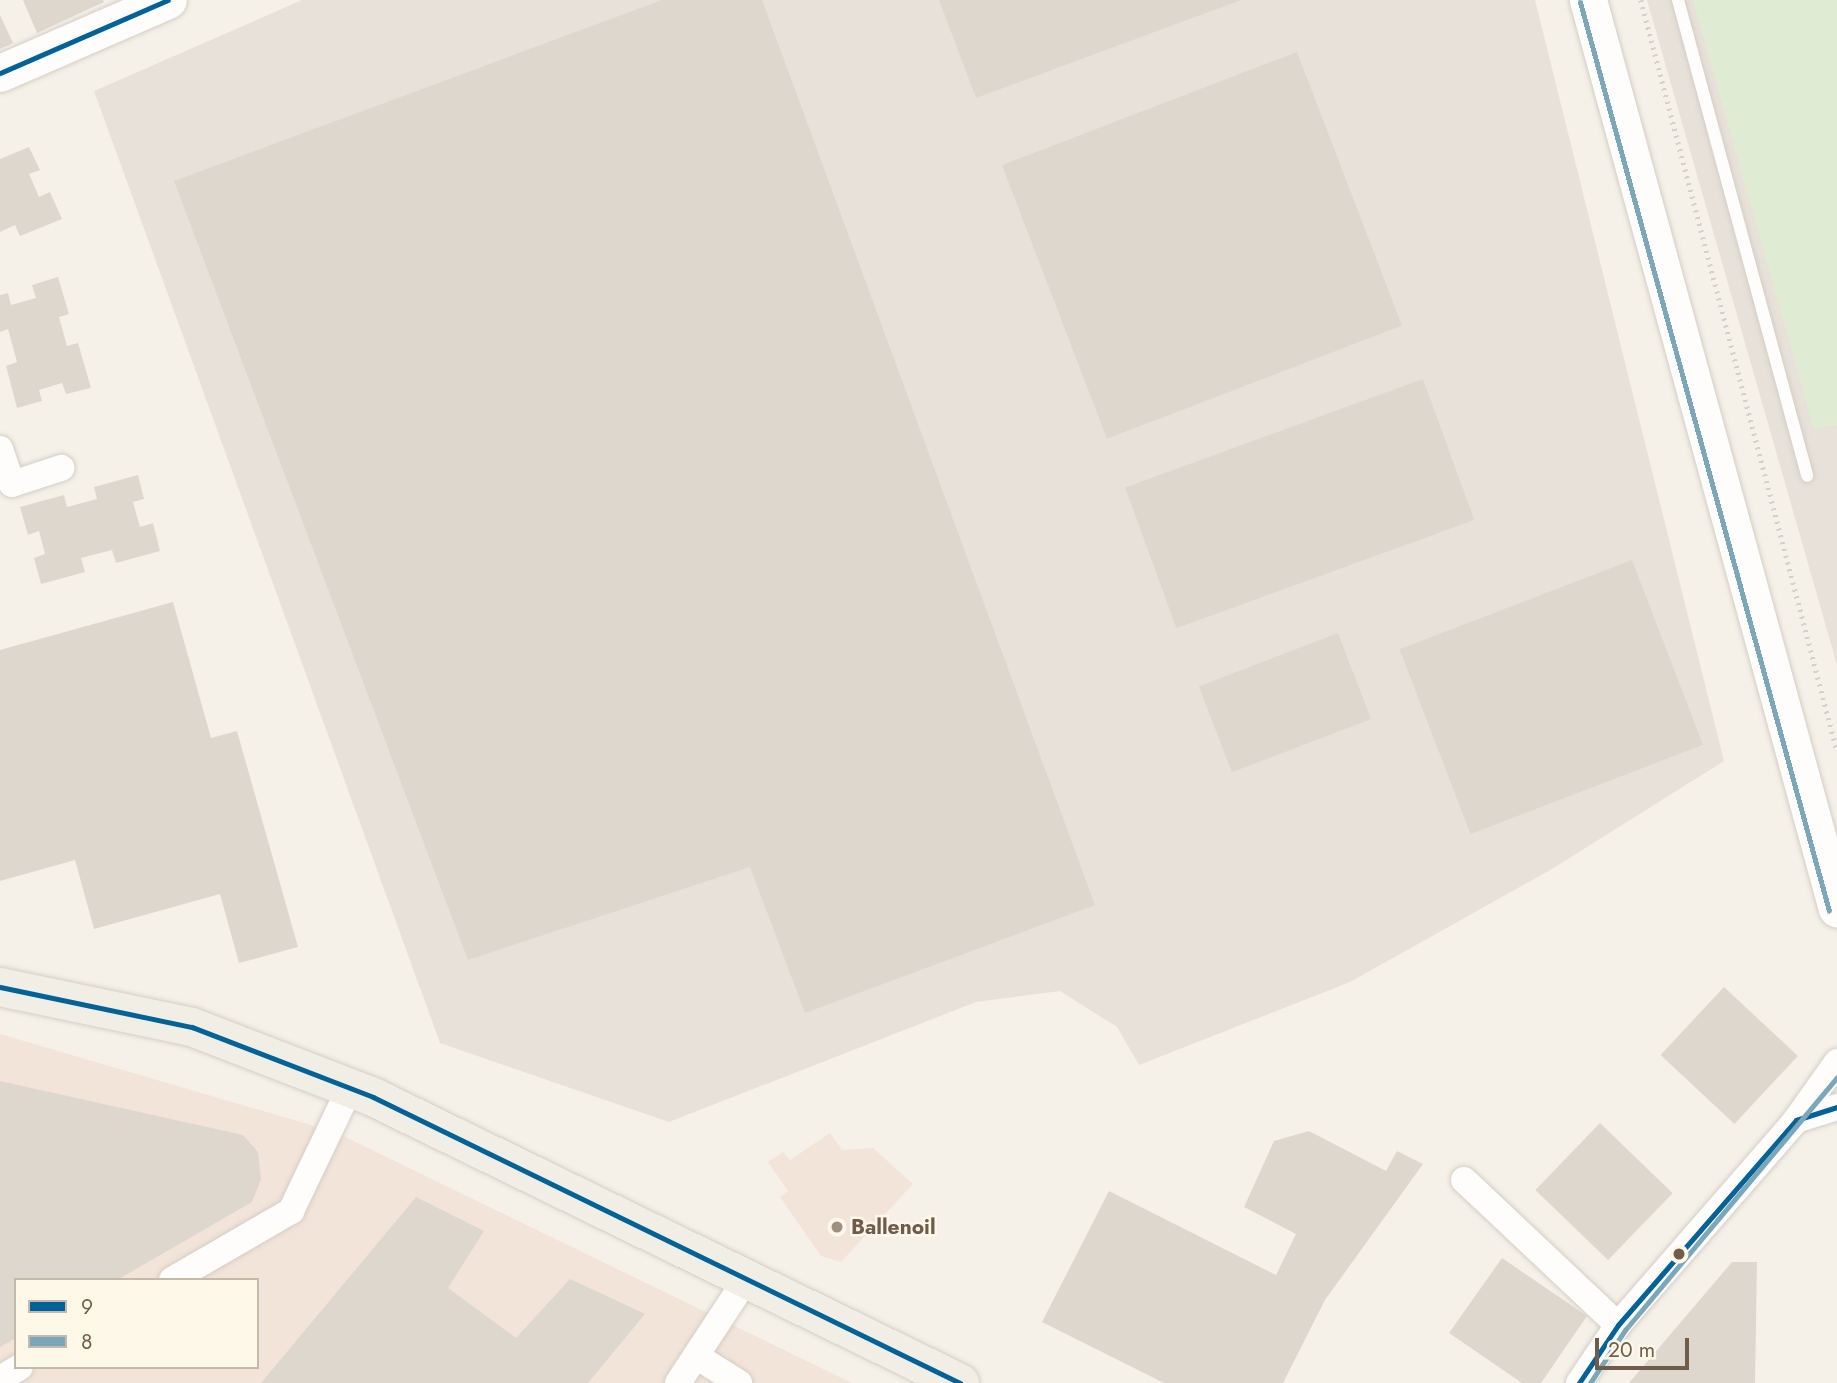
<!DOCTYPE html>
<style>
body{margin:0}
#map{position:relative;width:1837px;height:1383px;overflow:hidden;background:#f5f1e8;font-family:Jost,sans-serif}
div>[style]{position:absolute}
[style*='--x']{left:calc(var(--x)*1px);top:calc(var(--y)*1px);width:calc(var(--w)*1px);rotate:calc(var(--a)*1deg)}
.commercial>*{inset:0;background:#f3e4d9}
.industrial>*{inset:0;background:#e7e1d9}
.green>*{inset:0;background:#dfecd3}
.building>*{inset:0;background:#ded7ce;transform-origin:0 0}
.path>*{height:4.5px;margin-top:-2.25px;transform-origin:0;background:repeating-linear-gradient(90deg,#d6d0ca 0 2px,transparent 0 7px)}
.roads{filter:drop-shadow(0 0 2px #d4cec6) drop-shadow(0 0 2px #d4cec6)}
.lane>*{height:12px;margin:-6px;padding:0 6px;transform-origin:6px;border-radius:6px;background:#fefdfc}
.street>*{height:26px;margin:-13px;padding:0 13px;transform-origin:13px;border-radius:13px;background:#fefdfc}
.secondary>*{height:37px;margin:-18.5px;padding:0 18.5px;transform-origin:18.5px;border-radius:18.5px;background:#fefdfc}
.primary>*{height:38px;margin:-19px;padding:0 19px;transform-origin:19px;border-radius:19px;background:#f1eee5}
.bus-1>*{height:5px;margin:-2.5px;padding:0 2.5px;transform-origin:2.5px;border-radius:2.5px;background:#006297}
.bus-2>*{height:5px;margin:-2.5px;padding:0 2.5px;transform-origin:2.5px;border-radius:2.5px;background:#7ba7b8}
.dots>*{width:19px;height:19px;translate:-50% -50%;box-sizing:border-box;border:4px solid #fef8e8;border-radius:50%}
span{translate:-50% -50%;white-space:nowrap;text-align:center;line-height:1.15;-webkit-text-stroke:5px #fef8e8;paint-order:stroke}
.poi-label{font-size:21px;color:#705c4b;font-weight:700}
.left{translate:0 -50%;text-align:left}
.legend{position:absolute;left:14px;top:1278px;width:245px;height:91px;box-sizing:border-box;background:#fef8e8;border:2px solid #c5baa9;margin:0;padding:9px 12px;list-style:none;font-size:21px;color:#705c4b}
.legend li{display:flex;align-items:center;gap:14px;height:35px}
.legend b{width:35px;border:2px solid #c5baa9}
.scale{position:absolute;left:1595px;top:1338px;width:94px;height:32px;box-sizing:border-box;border:4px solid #705c4b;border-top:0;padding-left:9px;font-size:21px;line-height:24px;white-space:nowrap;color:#705c4b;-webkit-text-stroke:5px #fef8e8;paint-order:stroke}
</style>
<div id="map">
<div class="commercial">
<i style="clip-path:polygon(evenodd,0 1034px,335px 1132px,852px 1383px,0 1383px,0 1034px,16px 1280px,257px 1280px,257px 1367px,16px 1367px,16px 1280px)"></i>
<i style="clip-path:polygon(830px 1133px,842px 1150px,873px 1148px,913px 1184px,841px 1262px,821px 1256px,780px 1197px,788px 1191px,768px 1162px,783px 1152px,790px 1160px)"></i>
</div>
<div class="industrial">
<i style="clip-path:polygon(302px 0,1535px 0,1724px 761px,1552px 869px,1350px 982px,1139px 1065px,1117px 1027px,1060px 991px,976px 1002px,669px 1122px,440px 1043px,94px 91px)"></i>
<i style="clip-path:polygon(1647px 0,1837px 0,1837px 665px)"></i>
</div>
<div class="green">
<i style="clip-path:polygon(1693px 0,1837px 0,1837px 425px,1814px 430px)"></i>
</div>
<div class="building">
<i style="clip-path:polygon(23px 0,103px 0,104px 2px,37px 33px)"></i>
<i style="clip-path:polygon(662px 0,762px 0,1095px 905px,805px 1013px,750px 867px,468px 960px,174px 181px)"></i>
<i style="clip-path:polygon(939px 0,1241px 0,976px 98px)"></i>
<i style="clip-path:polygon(0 15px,13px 43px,0 49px)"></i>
<i style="left:1297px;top:52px;width:293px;height:316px;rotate:69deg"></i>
<i style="clip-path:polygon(29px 147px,40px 170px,29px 174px,39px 197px,50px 192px,62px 219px,20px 236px,15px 225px,0 232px,0 159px)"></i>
<i style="clip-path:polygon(58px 277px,69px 314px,59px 317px,67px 346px,78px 343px,91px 388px,66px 394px,62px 383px,39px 390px,42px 401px,17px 408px,6px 366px,17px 362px,8px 329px,0 332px,0 295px,8px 293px,11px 305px,36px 298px,32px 285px)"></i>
<i style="left:1423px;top:379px;width:150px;height:317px;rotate:70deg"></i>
<i style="clip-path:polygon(138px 475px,144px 499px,133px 502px,140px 527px,153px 523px,160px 551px,116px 563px,112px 550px,81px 558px,85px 572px,41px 584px,34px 558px,45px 554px,39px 531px,28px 535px,20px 507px,64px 495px,67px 507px,97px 499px,94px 487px)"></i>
<i style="left:1632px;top:560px;width:198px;height:249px;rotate:69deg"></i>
<i style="clip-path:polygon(173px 602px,211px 738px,237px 731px,298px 947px,239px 963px,220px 894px,94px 929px,75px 860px,0 881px,0 650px)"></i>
<i style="left:1338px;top:633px;width:92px;height:149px;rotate:69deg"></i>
<i style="left:1724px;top:987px;width:101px;height:93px;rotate:43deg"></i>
<i style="clip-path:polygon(0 1081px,243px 1135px,258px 1152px,261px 1179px,252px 1202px,117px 1280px,16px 1280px,16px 1338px,0 1347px)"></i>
<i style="left:1600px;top:1123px;width:101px;height:93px;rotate:44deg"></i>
<i style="clip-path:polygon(1309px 1131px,1386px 1171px,1397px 1151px,1423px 1164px,1325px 1300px,1283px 1383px,1164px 1383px,1042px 1322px,1109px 1191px,1276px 1275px,1296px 1234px,1244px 1207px,1274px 1141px)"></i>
<i style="clip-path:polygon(416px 1197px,484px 1231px,448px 1288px,516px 1338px,570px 1279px,645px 1314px,588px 1383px,261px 1383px)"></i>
<i style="clip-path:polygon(1502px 1258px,1587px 1316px,1541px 1383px,1522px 1383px,1449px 1333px)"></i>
<i style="clip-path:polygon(1732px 1262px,1757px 1262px,1755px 1383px,1629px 1383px)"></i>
</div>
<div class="path">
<i style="--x:1641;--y:0;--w:776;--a:75.37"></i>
</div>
<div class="roads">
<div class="lane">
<i style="--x:1678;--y:0;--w:493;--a:74.8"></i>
</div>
<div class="street">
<i style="--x:0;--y:449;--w:37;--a:71"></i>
<i style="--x:12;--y:484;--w:52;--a:-18.1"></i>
<i style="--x:1796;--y:1120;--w:43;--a:-17.6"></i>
<i style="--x:1464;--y:1180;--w:212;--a:43.3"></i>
<i style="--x:172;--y:1280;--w:138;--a:-30.1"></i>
<i style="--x:291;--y:1211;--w:136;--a:-64.4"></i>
<i style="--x:696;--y:1356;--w:51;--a:32.1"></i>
<i style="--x:0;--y:1379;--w:23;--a:-31"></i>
<i style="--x:678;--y:1383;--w:126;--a:-56.7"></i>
<i style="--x:1579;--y:1383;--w:70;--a:-56.1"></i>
<i style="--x:1618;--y:1325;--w:271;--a:-49"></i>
<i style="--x:1796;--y:1120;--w:71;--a:-54.7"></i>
</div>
<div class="secondary">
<i style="--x:1588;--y:0;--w:942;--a:74.68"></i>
<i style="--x:0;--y:73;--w:183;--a:-23.5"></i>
</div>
<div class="primary">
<i style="--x:0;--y:987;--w:196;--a:11.8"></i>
<i style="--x:192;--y:1027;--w:194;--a:21.1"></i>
<i style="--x:373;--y:1097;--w:653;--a:25.98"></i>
</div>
</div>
<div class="bus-1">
<i style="--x:0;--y:73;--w:183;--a:-23.5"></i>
<i style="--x:0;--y:987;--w:196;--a:11.8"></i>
<i style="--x:192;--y:1027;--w:194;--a:21.1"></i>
<i style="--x:373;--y:1097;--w:653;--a:25.98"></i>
<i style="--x:1579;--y:1383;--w:70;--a:-56.1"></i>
<i style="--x:1618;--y:1325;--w:271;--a:-49"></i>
<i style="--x:1796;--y:1120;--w:43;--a:-17.6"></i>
</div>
<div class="bus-2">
<i style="--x:1580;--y:2;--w:942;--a:74.68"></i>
<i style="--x:1590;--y:1383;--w:64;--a:-56.6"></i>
<i style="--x:1625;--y:1330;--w:330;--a:-50"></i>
</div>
<div class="dots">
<i style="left:837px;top:1227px;background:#9f9082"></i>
<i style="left:1679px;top:1254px;background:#705c4b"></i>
</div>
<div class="poi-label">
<span class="left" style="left:851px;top:1227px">Ballenoil</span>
</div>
<ul class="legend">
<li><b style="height:9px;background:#006297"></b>9</li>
<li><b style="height:9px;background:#7ba7b8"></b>8</li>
</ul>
<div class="scale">20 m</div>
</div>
